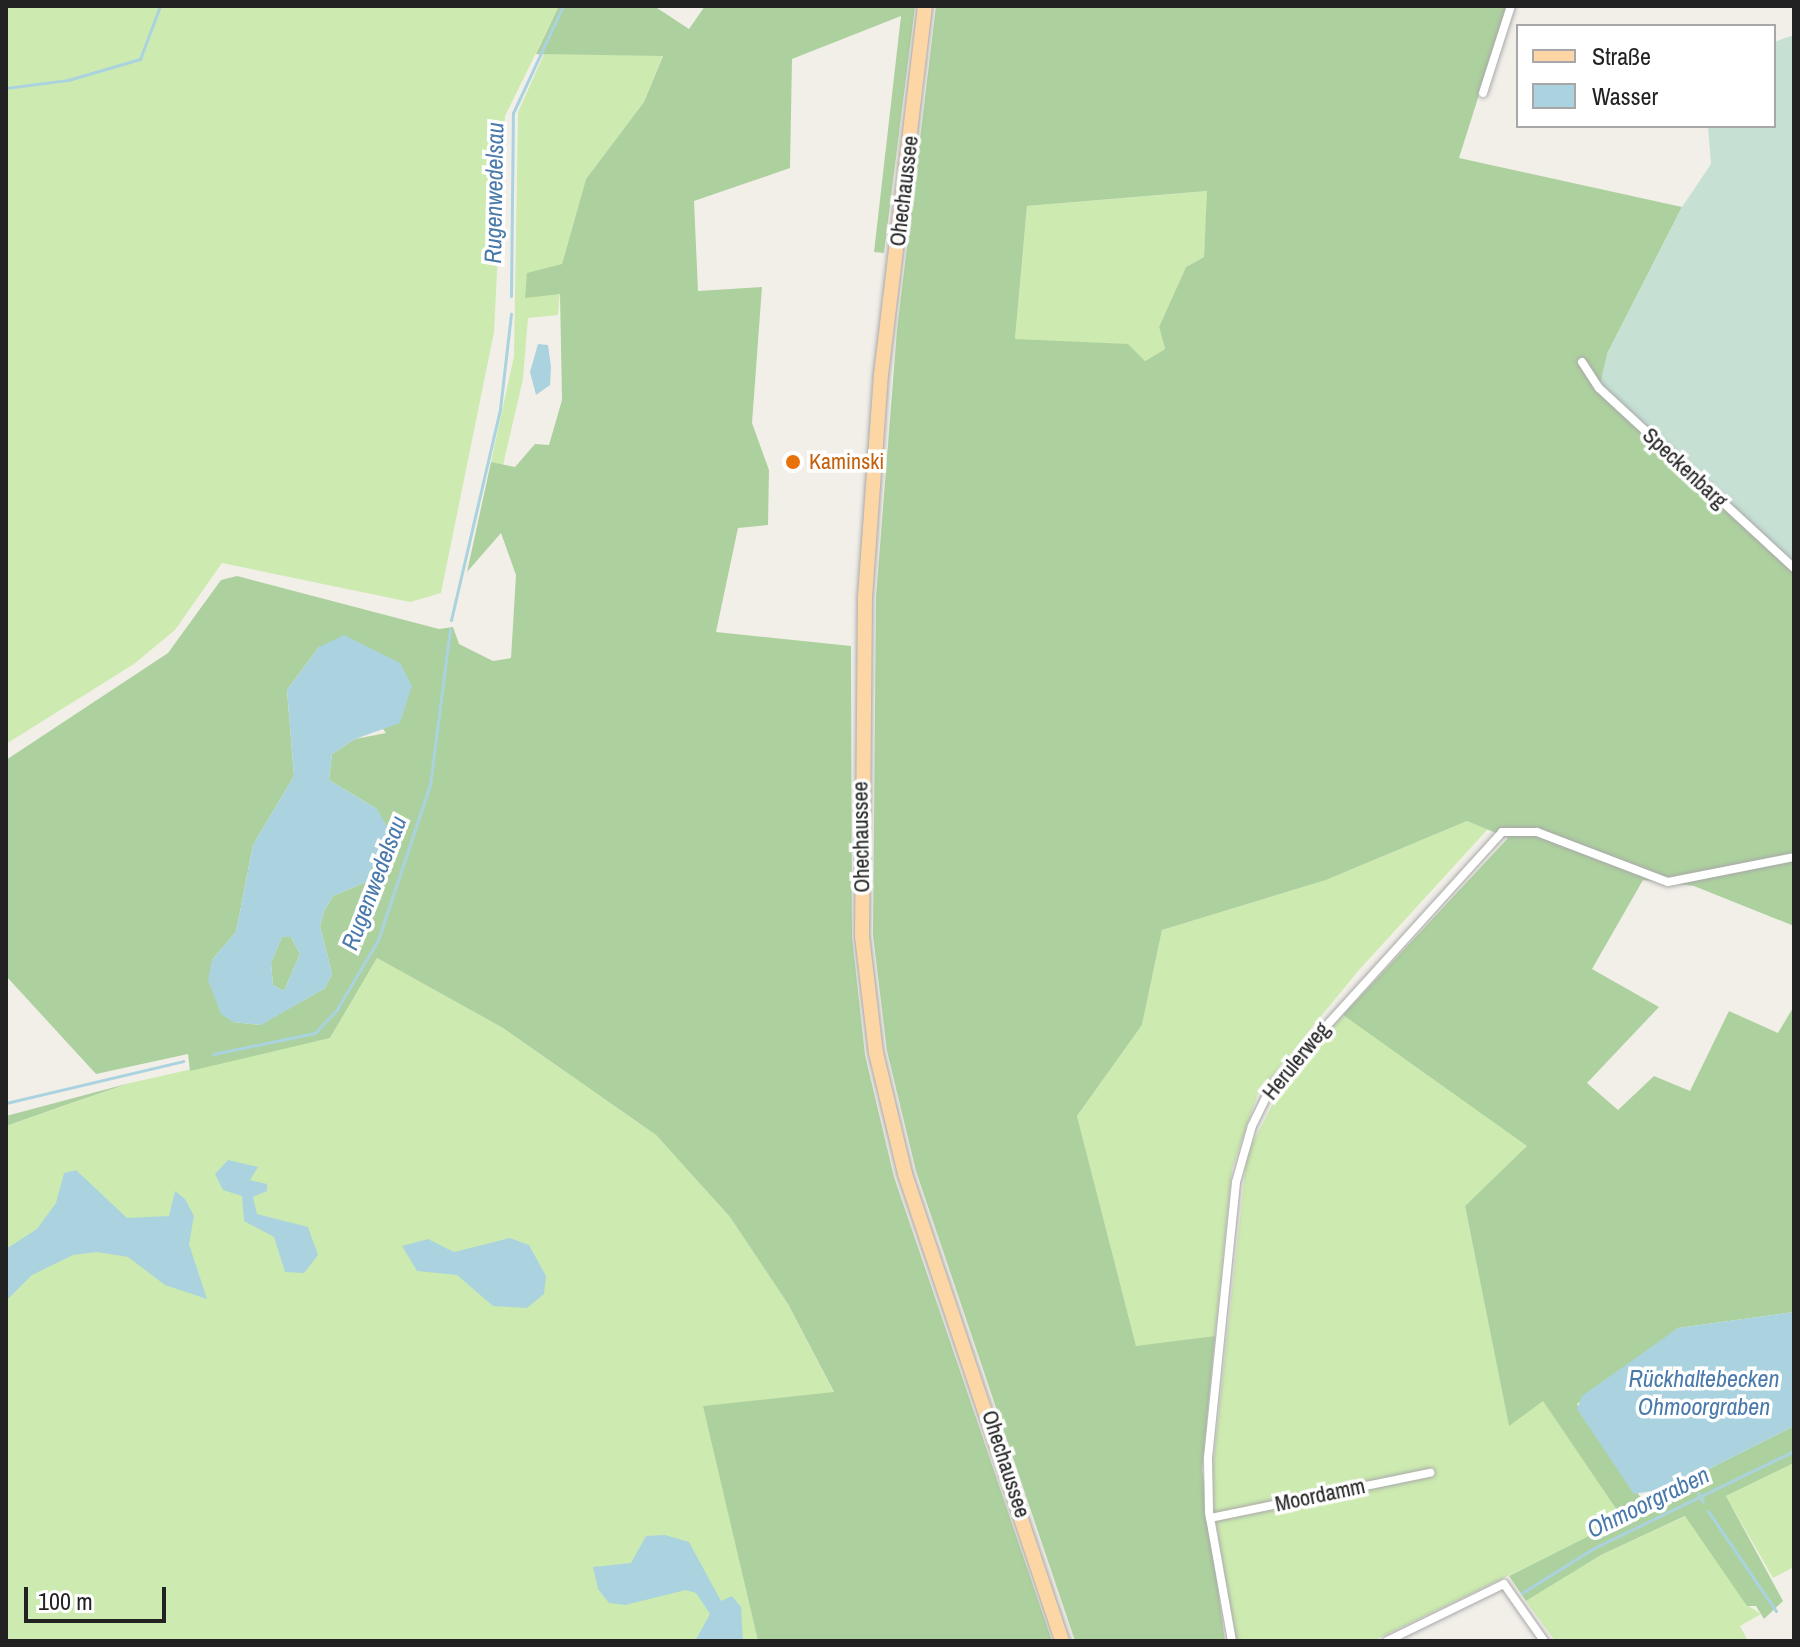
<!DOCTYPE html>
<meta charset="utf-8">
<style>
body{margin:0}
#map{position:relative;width:1800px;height:1647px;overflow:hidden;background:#f2efe9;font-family:"Archivo Narrow",sans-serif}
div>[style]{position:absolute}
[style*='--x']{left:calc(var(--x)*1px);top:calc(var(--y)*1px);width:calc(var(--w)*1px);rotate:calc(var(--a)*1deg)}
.grass>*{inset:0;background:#cdebb0}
.forest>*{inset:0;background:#add19e}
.wetland>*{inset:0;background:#c6e0d4}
.water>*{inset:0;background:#aad3df}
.stream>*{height:3px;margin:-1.5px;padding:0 1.5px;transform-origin:1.5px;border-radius:1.5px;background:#aad3df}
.roads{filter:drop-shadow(0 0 2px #a9a9a9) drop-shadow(0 0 2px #a9a9a9)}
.minor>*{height:8px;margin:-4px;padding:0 4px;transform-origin:4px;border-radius:4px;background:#fff}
.primary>*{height:14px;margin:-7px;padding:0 7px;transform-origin:7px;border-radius:7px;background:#fcd6a4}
.dots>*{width:22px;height:22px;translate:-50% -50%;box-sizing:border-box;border:4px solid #fff;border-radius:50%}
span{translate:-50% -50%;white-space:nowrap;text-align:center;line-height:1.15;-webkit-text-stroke:7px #fff;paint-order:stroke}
.street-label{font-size:22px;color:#222}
.food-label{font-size:22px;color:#c56008}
.left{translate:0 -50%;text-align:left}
.water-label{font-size:24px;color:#4a7aab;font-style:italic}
.frame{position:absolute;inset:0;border:8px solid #222;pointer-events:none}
.legend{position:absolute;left:1516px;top:24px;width:260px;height:104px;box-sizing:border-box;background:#fff;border:2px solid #a7a7a7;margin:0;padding:10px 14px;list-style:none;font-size:24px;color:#222}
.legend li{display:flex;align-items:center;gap:16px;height:40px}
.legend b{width:40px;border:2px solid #a7a7a7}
.scale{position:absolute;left:24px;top:1587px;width:142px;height:36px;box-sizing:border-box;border:4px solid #222;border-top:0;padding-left:10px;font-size:24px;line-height:28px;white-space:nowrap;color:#222;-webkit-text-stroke:6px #fff;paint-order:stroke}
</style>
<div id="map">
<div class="grass">
<i style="clip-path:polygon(6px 6px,559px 6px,505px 116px,494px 332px,441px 593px,410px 602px,222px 563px,175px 630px,134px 664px,6px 744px)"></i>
<i style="clip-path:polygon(544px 54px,663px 55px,644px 102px,586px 179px,562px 264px,558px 315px,528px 318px,523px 379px,503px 465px,491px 462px,514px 356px,518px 112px)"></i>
<i style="clip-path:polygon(1208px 191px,1204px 257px,1186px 267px,1159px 327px,1165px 349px,1145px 361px,1015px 339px,1027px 206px)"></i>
<i style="clip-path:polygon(1467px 821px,1488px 829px,1359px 970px,1258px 1093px,1232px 1169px,1215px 1336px,1136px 1347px,1077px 1116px,1142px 1025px,1162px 930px,1326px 880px)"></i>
<i style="clip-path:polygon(377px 958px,503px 1028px,656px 1135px,730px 1217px,788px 1304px,834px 1393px,704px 1406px,758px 1641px,6px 1641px,6px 1126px,130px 1083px,330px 1038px)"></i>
<i style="clip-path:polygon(1343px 1015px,1528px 1146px,1465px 1206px,1509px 1425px,1543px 1400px,1624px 1520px,1373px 1641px,1236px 1641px,1214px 1512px,1213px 1466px,1247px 1153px,1286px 1079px)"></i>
<i style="clip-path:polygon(1794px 1463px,1794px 1567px,1773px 1578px,1726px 1496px)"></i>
<i style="clip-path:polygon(1686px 1516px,1747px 1605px,1761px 1614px,1740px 1626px,1748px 1641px,1555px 1641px,1526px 1601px,1601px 1555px)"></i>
</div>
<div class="forest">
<i style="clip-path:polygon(evenodd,559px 6px,654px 6px,689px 29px,705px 6px,915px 6px,884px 253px,874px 252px,901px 16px,792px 59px,790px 168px,694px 201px,698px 291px,762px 287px,752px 423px,769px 470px,768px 525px,738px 528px,716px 632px,851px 646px,852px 937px,865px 1055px,894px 1177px,1052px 1641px,758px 1641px,703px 1406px,834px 1392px,788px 1304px,730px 1217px,656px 1135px,503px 1028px,377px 958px,330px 1038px,190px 1071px,188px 1054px,96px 1074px,6px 976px,6px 760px,168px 653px,221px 580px,237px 576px,439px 629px,453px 627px,459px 644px,493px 661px,511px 658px,516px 575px,501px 533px,467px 572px,491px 462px,515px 467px,535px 444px,549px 445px,562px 400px,560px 294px,525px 298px,527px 273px,562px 264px,586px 179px,644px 102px,663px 56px,536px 54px,559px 6px,319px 647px,386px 733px,355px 739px,332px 754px,329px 780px,377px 809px,366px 882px,333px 896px,324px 911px,320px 926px,332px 974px,325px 988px,260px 1025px,233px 1022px,212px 960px,236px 932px,253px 845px,294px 776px,287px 690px,319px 647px)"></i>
<i style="clip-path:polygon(evenodd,936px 6px,1507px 6px,1459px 158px,1682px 207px,1607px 354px,1794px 568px,1794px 926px,1694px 886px,1643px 880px,1592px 969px,1659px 1007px,1587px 1083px,1618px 1110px,1654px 1076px,1690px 1091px,1729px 1011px,1778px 1033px,1794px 1006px,1794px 1312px,1678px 1328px,1577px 1404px,1641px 1498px,1693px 1483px,1701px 1473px,1794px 1426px,1794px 1463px,1726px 1496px,1783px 1601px,1764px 1619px,1756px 1606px,1747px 1606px,1685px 1516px,1601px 1555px,1526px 1601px,1509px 1576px,1623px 1519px,1543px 1401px,1509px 1426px,1465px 1206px,1527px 1146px,1343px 1015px,1508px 838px,1467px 821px,1326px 880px,1162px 930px,1142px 1025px,1077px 1116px,1136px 1346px,1215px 1336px,1202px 1470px,1225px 1641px,1075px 1641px,916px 1171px,887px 1051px,873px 935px,876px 597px,897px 330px,936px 6px,1207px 191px,1204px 257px,1186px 267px,1159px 327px,1165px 349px,1145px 361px,1128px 344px,1015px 339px,1027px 206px,1207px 191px)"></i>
<i style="clip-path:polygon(282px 937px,291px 937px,300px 954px,284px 991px,273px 985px,271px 963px)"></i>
<i style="clip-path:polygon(130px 1083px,60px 1107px,6px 1126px,6px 1116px)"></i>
</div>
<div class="wetland">
<i style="clip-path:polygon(1794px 35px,1794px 556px,1788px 564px,1599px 388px,1607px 354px,1682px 207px,1711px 164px,1708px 126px,1774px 126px,1774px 42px)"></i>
</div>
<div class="water">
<i style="clip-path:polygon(538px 344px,548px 345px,551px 367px,550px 385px,536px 395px,530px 372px)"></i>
<i style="clip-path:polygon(evenodd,344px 635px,400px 663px,412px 686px,400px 723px,355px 739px,332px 754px,329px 780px,377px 809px,388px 828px,366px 882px,333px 896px,324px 911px,320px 926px,332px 974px,325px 988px,261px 1025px,233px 1022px,221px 1014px,208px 980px,212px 960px,236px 932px,253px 845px,294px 776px,287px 690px,319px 647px,344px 635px,282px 937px,291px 937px,300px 954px,284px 991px,273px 985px,271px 964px,282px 937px)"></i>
<i style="clip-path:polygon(228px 1160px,258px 1167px,250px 1180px,267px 1184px,267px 1191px,253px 1197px,257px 1214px,308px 1227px,318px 1255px,304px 1273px,285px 1272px,274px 1237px,244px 1221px,242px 1196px,223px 1190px,215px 1174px)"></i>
<i style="clip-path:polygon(76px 1170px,127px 1218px,169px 1216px,175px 1191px,185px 1199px,194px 1216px,189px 1244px,207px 1299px,165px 1285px,128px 1257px,97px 1252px,73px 1255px,32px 1275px,6px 1301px,6px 1249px,37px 1229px,56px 1203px,64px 1173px)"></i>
<i style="clip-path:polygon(510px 1238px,529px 1245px,546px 1276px,544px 1294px,527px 1308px,493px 1306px,457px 1275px,417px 1271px,402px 1246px,428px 1239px,454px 1252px)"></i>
<i style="clip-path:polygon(1794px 1312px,1794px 1426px,1701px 1473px,1693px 1484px,1634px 1494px,1577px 1409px,1582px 1396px,1678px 1328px)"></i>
<i style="clip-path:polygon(665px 1535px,689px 1542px,721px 1601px,732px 1596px,741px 1607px,743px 1641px,695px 1641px,710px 1614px,696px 1593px,686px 1590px,625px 1605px,609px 1603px,598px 1589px,593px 1567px,631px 1563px,646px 1536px)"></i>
</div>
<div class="stream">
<i style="--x:6;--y:88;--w:63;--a:-7.4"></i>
<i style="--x:68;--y:80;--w:75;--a:-16.3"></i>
<i style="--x:140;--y:59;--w:57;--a:-69.3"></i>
<i style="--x:511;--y:296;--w:183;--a:-89.4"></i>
<i style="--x:513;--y:113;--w:118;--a:-65"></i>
<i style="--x:451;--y:620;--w:217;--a:-76.9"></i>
<i style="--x:500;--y:409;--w:96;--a:-83.4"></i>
<i style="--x:213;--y:1054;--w:104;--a:-11.6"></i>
<i style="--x:315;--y:1033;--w:33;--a:-47"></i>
<i style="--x:337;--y:1009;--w:80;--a:-59.3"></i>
<i style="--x:378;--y:940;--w:163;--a:-71.5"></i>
<i style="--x:430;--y:785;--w:157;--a:-82.7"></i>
<i style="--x:6;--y:1103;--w:182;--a:-13.3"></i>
<i style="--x:1698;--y:1493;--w:10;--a:61"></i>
<i style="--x:1708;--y:1511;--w:121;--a:55.8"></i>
<i style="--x:1522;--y:1593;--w:85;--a:-32"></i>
<i style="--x:1594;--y:1548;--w:222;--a:-25.9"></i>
</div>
<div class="roads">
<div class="minor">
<i style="--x:1483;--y:93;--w:91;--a:-72.2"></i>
<i style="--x:1582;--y:362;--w:31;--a:57"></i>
<i style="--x:1599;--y:388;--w:265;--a:42.7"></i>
<i style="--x:1210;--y:1518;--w:225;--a:-11.6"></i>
<i style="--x:1232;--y:1641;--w:131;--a:-100.1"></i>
<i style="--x:1209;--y:1512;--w:54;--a:-91.1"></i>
<i style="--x:1208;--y:1458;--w:277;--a:-84.2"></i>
<i style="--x:1236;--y:1182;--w:58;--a:-74.1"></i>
<i style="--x:1252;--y:1126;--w:43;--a:-64"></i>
<i style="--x:1271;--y:1087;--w:344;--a:-47.8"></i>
<i style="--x:1502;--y:832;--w:35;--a:0"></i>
<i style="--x:1537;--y:832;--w:140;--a:20.9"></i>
<i style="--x:1668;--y:882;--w:128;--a:-11.2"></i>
<i style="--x:1387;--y:1641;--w:130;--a:-26"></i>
<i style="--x:1504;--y:1584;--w:70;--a:54.9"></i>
</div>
<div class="primary">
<i style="--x:925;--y:6;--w:371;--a:96.8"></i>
<i style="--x:881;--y:374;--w:223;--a:94.1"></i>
<i style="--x:865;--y:596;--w:340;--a:90.5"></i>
<i style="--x:862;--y:936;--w:118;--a:83.2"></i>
<i style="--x:876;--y:1053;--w:124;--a:76.5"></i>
<i style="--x:905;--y:1174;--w:493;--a:71.4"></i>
</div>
</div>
<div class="dots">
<i style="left:793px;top:462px;background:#e8710a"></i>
</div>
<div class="street-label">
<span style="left:904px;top:191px;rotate:-83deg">Ohechaussee</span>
<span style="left:1685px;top:468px;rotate:43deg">Speckenbarg</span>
<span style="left:861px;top:837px;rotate:-91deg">Ohechaussee</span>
<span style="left:1296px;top:1061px;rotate:-51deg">Herulerweg</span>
<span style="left:1006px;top:1464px;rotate:72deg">Ohechaussee</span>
<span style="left:1320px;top:1495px;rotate:-12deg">Moordamm</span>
</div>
<div class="food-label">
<span class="left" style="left:809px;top:462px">Kaminski</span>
</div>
<div class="water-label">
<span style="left:494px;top:193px;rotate:-89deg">Rugenwedelsau</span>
<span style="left:374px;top:883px;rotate:-69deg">Rugenwedelsau</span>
<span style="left:1704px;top:1393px">Rückhaltebecken<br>Ohmoorgraben</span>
<span style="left:1648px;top:1502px;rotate:-26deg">Ohmoorgraben</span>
</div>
<div class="frame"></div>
<ul class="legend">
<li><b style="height:10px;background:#fcd6a4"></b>Straße</li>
<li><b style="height:22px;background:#aad3df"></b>Wasser</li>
</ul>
<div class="scale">100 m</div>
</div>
